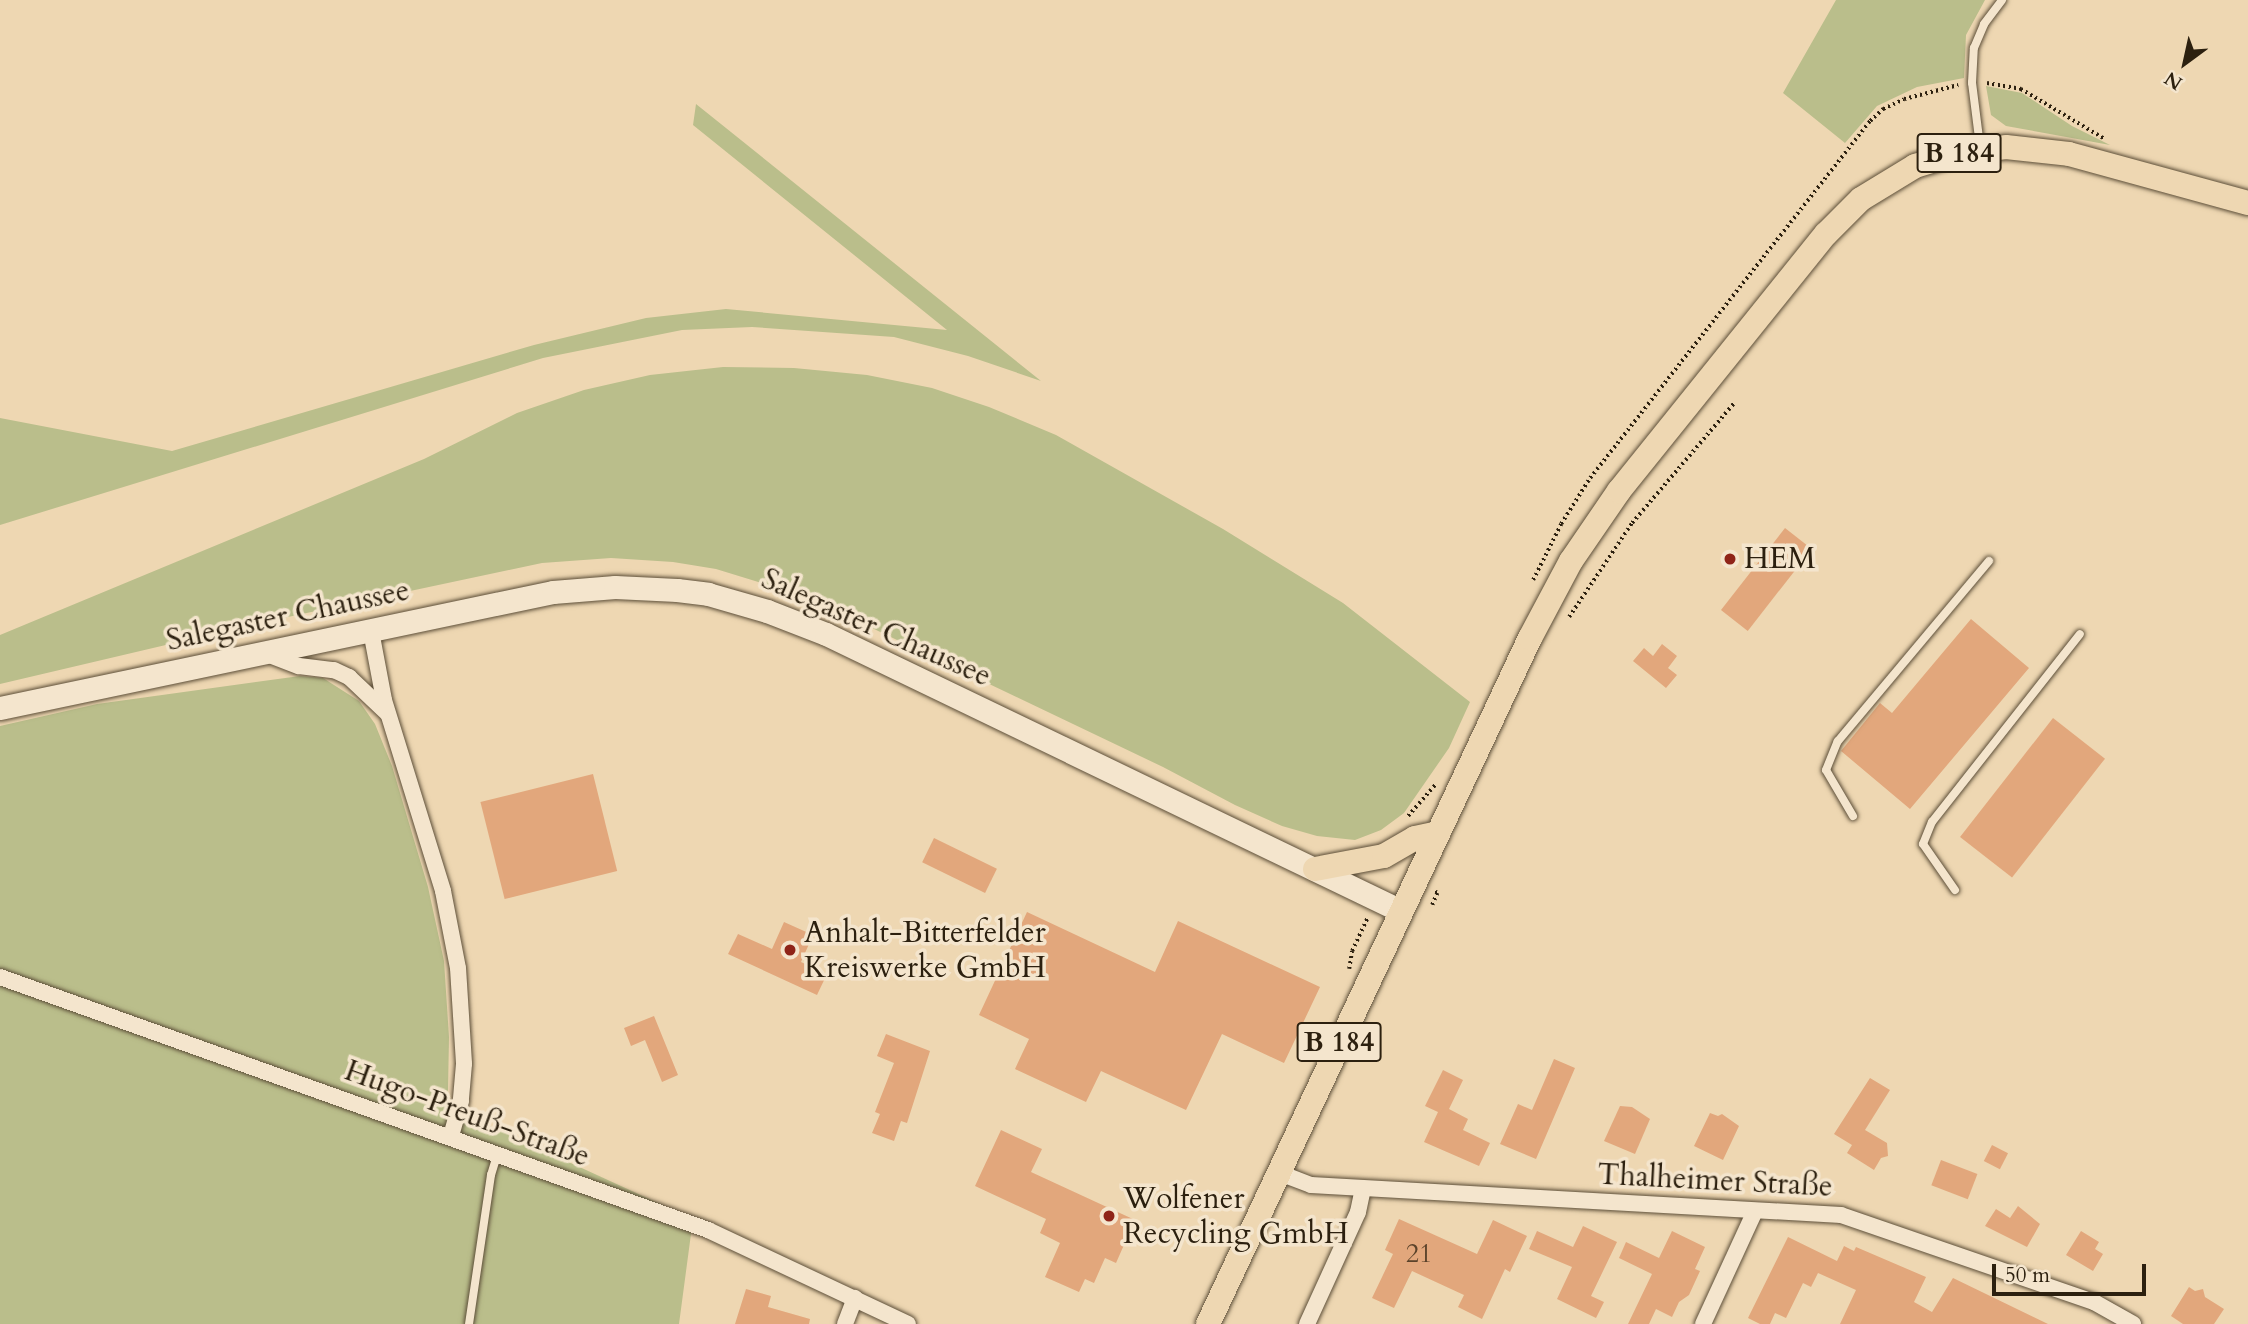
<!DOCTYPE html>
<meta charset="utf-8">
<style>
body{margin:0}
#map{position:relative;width:2248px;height:1324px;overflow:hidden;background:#eed7b2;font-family:Cardo,serif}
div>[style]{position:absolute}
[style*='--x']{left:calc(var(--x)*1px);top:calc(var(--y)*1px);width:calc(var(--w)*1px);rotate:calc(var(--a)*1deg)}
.green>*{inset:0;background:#babe8b}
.building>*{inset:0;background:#e2a77c;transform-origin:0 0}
.path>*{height:3.5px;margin-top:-1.75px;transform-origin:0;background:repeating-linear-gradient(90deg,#2c200f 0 2px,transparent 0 5.5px)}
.roads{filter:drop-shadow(0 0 2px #5c4e38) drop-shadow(0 0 2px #5c4e38)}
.lane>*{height:8px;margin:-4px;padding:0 4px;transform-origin:4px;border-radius:4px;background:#f4e5cd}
.street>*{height:16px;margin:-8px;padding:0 8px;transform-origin:8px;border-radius:8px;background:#f4e5cd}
.secondary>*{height:23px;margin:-11.5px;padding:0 11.5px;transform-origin:11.5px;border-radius:11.5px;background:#f4e5cd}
.primary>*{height:24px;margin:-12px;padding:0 12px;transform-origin:12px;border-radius:12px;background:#eed7b2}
.dots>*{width:19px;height:19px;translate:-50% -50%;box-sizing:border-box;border:4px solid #f4e5cd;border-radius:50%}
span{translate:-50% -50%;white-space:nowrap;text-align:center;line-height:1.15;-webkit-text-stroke:7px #f4e5cd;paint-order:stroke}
.number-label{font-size:26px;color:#5a422a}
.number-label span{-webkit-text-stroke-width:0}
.shield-label span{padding:2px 5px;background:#f4e5cd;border:2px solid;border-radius:5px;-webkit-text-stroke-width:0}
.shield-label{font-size:28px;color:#2c200f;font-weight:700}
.poi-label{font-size:30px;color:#2c200f}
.left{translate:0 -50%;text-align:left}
.street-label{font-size:30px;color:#2c200f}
.north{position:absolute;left:2150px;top:28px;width:70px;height:70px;-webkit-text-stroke:5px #f4e5cd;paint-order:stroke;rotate:213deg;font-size:19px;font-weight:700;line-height:28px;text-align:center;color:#2c200f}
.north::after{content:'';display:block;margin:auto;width:24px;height:32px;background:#2c200f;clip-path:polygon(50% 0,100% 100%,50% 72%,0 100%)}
.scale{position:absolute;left:1992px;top:1264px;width:154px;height:32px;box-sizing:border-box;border:4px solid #2c200f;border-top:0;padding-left:9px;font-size:21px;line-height:24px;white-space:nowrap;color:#2c200f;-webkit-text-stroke:5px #f4e5cd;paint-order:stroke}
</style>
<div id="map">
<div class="green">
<i style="clip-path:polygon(1836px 0,1985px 0,1966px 35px,1964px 78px,1917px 87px,1877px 106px,1845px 143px,1783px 93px)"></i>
<i style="clip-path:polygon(1986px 86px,2022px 93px,2072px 126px,2110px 145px,2006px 126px,1991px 115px)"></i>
<i style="clip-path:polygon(696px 104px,1041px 381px,968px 356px,894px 337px,752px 327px,682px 330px,543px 358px,0 525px,0 418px,172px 451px,534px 345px,646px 318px,726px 309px,947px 330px,693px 125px)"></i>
<i style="clip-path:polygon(723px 367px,794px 368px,867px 375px,932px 388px,989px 407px,1056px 435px,1223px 529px,1343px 603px,1470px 702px,1449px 748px,1404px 813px,1381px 830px,1355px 840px,1317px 836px,1282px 826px,1235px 805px,1163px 767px,807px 597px,716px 569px,673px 562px,611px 558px,542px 563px,255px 624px,0 684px,0 635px,424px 459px,517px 413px,584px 390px,650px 375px)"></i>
<i style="clip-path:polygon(300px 676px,323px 678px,359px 701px,375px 724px,392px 766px,428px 887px,444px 961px,449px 1037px,448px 1091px,427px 1097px,693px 1219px,679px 1324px,0 1324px,0 726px,97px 704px)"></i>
</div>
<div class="building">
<i style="left:1785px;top:528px;width:34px;height:104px;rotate:38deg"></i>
<i style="clip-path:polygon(1971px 619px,2029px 668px,1910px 809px,1841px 751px,1880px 703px,1892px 713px)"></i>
<i style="clip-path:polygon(1662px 644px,1677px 656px,1668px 668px,1677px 675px,1666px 688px,1633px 661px,1644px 648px,1653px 656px)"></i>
<i style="left:2053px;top:718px;width:66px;height:151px;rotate:38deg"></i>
<i style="left:593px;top:774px;width:100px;height:116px;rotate:76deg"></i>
<i style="left:934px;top:838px;width:70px;height:27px;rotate:26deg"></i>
<i style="clip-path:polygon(1027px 912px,1155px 972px,1178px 921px,1320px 987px,1284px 1063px,1222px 1034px,1186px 1110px,1101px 1071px,1086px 1102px,1015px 1069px,1029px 1039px,979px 1015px)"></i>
<i style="clip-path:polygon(784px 922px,813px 935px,801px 962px,827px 974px,817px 995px,728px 954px,738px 934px,772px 949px)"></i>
<i style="clip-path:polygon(654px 1016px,678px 1075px,662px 1082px,645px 1040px,631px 1046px,624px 1028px)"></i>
<i style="clip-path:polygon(886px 1034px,930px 1051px,907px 1123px,901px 1121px,894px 1141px,872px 1133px,880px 1114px,875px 1112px,894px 1063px,877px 1056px)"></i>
<i style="clip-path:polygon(1554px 1059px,1575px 1068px,1536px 1159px,1500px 1144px,1518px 1104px,1532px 1110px)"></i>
<i style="clip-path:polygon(1443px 1070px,1463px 1080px,1449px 1109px,1468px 1119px,1463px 1130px,1490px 1143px,1479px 1166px,1424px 1142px,1438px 1112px,1425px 1106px)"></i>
<i style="clip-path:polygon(1870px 1078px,1890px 1090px,1865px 1130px,1887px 1143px,1888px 1156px,1881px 1158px,1874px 1170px,1847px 1153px,1852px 1145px,1834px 1134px)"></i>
<i style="clip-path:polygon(1620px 1106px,1632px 1107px,1650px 1119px,1635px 1154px,1604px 1141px)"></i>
<i style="clip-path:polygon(1710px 1113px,1718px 1116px,1722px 1114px,1739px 1126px,1723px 1160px,1694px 1146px)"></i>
<i style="clip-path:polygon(1001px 1130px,1042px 1149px,1031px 1172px,1135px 1220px,1116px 1263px,1105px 1258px,1094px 1283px,1085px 1279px,1079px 1292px,1045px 1277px,1060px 1243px,1040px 1233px,1046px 1219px,975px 1186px)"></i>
<i style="left:1992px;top:1145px;width:18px;height:18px;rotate:27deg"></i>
<i style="left:1941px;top:1160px;width:39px;height:27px;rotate:21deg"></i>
<i style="clip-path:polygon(2018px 1206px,2040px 1224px,2027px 1247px,1985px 1226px,1996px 1209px,2010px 1218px)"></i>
<i style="clip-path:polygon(1399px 1219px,1477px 1254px,1493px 1220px,1527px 1236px,1510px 1272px,1505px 1269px,1482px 1319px,1458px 1307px,1464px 1295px,1412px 1271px,1394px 1308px,1372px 1298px,1393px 1254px,1385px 1250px)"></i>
<i style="clip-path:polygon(1583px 1226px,1617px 1242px,1591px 1296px,1604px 1302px,1596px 1318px,1557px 1299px,1572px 1267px,1529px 1249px,1537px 1231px,1573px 1247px)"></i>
<i style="clip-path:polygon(1672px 1231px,1705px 1247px,1695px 1269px,1700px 1271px,1689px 1295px,1679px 1302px,1672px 1317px,1656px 1309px,1649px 1324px,1628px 1324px,1652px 1274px,1619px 1258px,1626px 1242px,1659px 1258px)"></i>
<i style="clip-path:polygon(2081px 1231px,2099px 1242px,2095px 1249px,2103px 1254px,2093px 1271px,2066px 1255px)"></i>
<i style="clip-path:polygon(1788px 1237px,1837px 1261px,1844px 1246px,1854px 1251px,1856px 1247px,1926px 1277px,1914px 1302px,1932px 1312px,1953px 1278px,2048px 1324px,1840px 1324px,1856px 1290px,1818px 1273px,1811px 1287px,1803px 1283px,1786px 1318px,1775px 1313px,1770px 1324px,1760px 1324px,1748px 1318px)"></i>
<i style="clip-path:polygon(2189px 1287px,2195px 1291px,2203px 1289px,2205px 1297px,2224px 1309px,2214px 1324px,2183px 1324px,2171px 1316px)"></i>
<i style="clip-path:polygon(746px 1289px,771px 1296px,768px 1307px,810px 1319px,809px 1324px,735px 1324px)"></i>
</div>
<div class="path">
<i style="--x:1987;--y:83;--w:35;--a:10"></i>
<i style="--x:2021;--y:89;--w:98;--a:30.8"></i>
<i style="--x:1533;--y:580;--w:63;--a:-63.4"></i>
<i style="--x:1561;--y:524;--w:54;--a:-57.8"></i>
<i style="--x:1590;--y:478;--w:454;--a:-51.9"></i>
<i style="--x:1870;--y:121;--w:18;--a:-43"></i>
<i style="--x:1883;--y:109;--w:23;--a:-25"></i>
<i style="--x:1904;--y:99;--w:56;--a:-14.5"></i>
<i style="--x:1569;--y:617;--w:113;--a:-56.2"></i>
<i style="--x:1632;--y:523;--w:157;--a:-49.6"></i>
<i style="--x:1408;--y:816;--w:41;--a:-48.9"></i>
<i style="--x:1432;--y:905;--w:13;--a:-67"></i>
<i style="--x:1437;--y:893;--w:3;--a:-162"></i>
<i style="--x:1349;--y:969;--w:18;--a:-81"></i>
<i style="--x:1352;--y:951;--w:38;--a:-65"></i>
</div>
<div class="roads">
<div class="lane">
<i style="--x:1980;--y:146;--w:64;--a:-97.2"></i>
<i style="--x:1972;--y:83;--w:35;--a:-87"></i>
<i style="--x:1974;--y:48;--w:26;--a:-67"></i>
<i style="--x:1984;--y:24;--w:30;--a:-53"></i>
<i style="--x:1853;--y:816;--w:53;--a:-120.4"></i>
<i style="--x:1826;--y:770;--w:31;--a:-68"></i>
<i style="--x:1838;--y:741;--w:235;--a:-50"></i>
<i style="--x:1955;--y:890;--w:56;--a:-124.8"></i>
<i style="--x:1923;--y:844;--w:24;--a:-68"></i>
<i style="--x:1932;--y:822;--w:239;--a:-51.8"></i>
<i style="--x:469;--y:1324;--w:151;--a:-81.6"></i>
<i style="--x:491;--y:1175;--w:21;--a:-73"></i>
</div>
<div class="street">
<i style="--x:371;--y:631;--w:70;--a:79.3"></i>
<i style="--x:384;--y:700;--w:200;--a:72.8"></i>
<i style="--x:443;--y:891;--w:78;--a:79"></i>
<i style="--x:458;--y:968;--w:96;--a:86.4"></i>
<i style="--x:464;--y:1064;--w:37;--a:95"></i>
<i style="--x:461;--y:1101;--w:36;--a:106"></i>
<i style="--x:267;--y:654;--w:34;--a:21"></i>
<i style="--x:299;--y:666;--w:35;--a:7"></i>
<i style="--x:334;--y:670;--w:17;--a:25"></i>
<i style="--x:349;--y:677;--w:52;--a:43.5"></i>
<i style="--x:0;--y:977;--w:752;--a:19.66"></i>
<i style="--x:708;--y:1230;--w:221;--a:25.2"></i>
<i style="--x:1277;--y:1172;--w:36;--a:21"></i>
<i style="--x:1311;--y:1185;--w:531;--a:3.24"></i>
<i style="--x:1841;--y:1215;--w:268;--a:19"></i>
<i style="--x:2094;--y:1302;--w:45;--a:29.4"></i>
<i style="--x:845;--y:1324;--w:28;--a:-69"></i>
<i style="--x:1307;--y:1324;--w:123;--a:-65.5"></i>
<i style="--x:1358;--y:1212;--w:24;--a:-78"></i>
<i style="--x:1703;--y:1324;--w:124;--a:-65.3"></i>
</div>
<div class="secondary">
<i style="--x:0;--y:708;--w:565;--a:-11.85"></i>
<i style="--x:553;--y:592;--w:62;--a:-4.6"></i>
<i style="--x:615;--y:587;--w:62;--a:2.8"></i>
<i style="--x:677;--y:590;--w:31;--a:7"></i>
<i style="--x:708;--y:594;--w:61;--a:16.1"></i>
<i style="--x:767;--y:611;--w:63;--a:21.3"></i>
<i style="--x:826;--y:634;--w:638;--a:25.72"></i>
</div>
<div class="primary">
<i style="--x:1315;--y:869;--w:70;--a:-10.7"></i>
<i style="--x:1384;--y:856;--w:36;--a:-30"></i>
<i style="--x:1415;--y:838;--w:24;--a:-12"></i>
<i style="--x:1208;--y:1324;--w:758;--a:-64.86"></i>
<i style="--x:1530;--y:638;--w:87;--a:-62"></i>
<i style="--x:1571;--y:561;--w:85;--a:-55.6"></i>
<i style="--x:1619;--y:491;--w:330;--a:-51.2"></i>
<i style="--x:1826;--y:234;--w:49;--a:-45"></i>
<i style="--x:1861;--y:199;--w:63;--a:-31.4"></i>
<i style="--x:1915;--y:166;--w:45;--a:-16.8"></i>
<i style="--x:1958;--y:153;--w:48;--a:-7.1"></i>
<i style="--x:2006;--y:147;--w:63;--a:6.3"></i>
<i style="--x:2069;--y:154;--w:186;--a:15.3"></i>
</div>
</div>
<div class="dots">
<i style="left:1730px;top:559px;background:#8f2418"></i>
<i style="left:790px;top:950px;background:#8f2418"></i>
<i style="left:1109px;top:1216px;background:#8f2418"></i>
</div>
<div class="number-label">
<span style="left:1419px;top:1254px">21</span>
</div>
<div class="shield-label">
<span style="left:1959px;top:153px">B 184</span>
<span style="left:1339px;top:1042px">B 184</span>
</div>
<div class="poi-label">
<span class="left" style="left:1744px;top:559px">HEM</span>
<span class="left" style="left:804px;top:950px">Anhalt-Bitterfelder<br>Kreiswerke GmbH</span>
<span class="left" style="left:1123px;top:1216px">Wolfener<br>Recycling GmbH</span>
</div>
<div class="street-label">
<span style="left:288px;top:616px;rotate:-12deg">Salegaster Chaussee</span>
<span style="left:876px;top:628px;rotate:24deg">Salegaster Chaussee</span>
<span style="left:467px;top:1114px;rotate:20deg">Hugo-Preuß-Straße</span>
<span style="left:1715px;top:1181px;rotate:3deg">Thalheimer Straße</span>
</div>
<div class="north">N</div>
<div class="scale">50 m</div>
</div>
